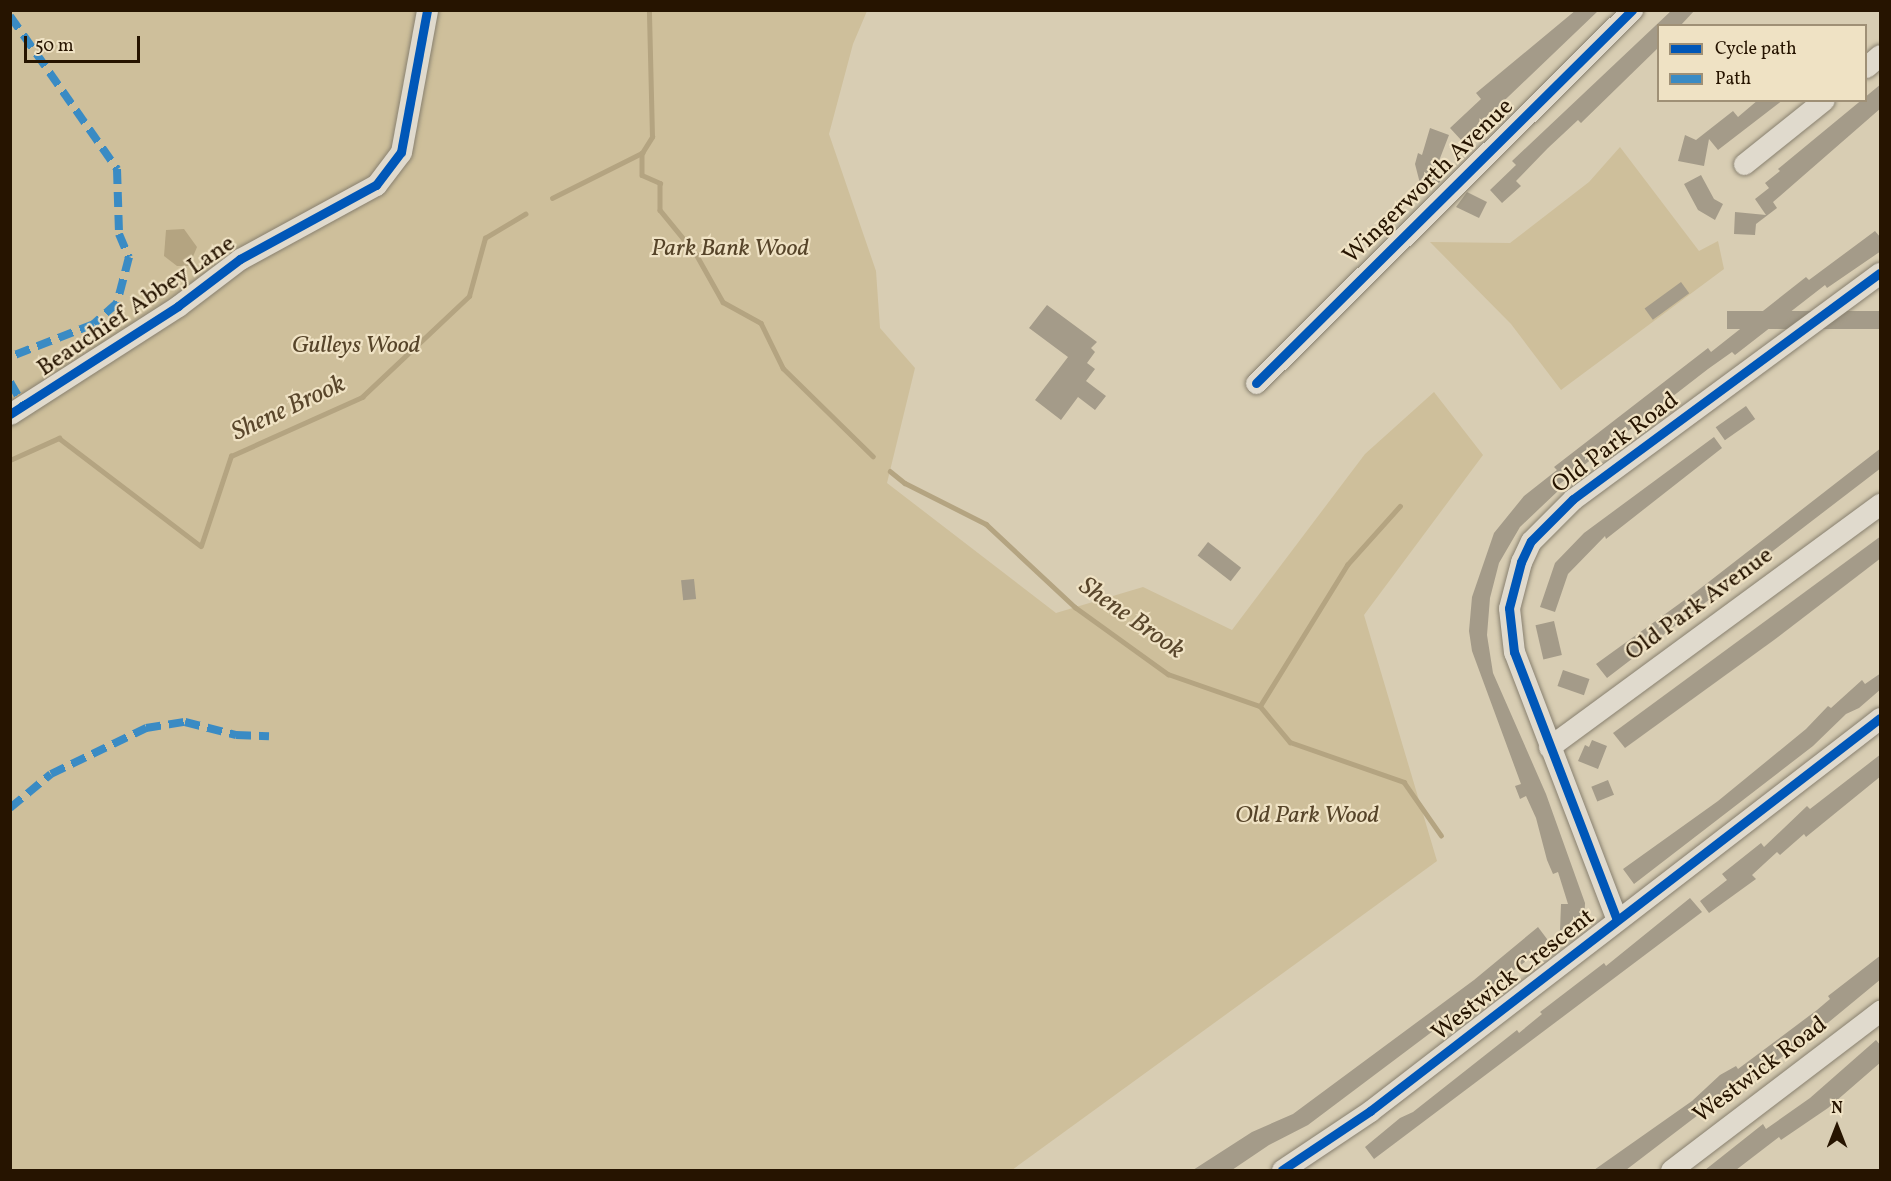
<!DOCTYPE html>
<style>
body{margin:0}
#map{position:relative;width:1891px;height:1181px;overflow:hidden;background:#d8cdb3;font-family:Vollkorn,serif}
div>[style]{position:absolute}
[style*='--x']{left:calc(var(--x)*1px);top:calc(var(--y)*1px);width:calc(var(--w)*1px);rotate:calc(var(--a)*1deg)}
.green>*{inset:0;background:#cebf9b}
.water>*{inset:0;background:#b4a481}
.stream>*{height:4.5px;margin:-2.25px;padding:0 2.25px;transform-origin:2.25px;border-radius:2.25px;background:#b4a481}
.building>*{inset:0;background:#a49b89;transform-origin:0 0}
.roads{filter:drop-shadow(0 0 2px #88806f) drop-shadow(0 0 2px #88806f)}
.minor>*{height:21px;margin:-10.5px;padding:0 10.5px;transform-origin:10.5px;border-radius:10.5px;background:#e0dacd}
.quiet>*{height:8px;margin-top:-4px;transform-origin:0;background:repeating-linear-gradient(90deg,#3a8bc4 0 15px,transparent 0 23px)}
.cycleway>*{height:9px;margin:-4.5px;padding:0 4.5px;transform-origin:4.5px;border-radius:4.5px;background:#0057b8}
span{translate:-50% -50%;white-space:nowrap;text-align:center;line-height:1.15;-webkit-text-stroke:4.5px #efe2c4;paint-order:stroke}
.street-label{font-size:24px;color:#261400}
.park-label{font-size:24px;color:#564429;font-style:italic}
.water-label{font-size:26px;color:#59462b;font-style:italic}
.frame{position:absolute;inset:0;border:12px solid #261400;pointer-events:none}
.legend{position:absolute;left:1657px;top:24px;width:210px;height:78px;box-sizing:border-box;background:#efe2c4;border:2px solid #9f9076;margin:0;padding:8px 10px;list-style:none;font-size:18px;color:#261400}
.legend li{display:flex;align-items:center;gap:12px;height:30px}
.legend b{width:30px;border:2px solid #9f9076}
.north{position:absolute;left:1807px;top:1097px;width:60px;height:60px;-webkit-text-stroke:4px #efe2c4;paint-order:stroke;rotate:0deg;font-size:16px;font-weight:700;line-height:24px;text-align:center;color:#261400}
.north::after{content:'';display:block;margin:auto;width:21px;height:27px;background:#261400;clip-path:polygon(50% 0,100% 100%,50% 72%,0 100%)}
.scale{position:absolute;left:24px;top:36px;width:116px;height:27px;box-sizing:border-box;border:3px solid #261400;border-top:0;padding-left:8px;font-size:18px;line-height:21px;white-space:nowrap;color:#261400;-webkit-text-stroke:4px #efe2c4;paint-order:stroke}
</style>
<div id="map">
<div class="green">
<i style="clip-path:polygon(10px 11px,867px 11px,853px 44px,829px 134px,876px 271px,880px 328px,915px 368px,887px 483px,1056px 613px,1143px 587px,1232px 630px,1365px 454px,1434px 392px,1483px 455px,1364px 615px,1437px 861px,1012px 1170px,11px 1170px)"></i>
<i style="clip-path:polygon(1620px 147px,1699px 251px,1718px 241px,1724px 269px,1561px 390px,1511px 324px,1430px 242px,1510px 243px,1589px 182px)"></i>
</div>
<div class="water">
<i style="clip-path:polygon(184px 229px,197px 247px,189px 266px,177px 266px,164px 256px,166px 230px)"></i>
</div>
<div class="stream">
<i style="--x:642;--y:153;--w:22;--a:90"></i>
<i style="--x:642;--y:175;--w:20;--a:24"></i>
<i style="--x:660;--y:183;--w:27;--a:90"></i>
<i style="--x:660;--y:210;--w:57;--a:50.7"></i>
<i style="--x:696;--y:254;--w:55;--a:60.6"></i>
<i style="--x:723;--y:302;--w:43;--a:28.9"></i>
<i style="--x:761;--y:323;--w:50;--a:63.9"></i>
<i style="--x:783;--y:368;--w:126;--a:44.4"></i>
<i style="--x:552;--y:198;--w:101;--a:-26.6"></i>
<i style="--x:642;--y:153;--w:19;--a:-58"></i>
<i style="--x:652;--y:137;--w:127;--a:-91.4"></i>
<i style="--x:10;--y:460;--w:54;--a:-24.2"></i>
<i style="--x:59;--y:438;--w:178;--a:37.3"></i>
<i style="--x:201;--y:546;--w:95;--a:-71.6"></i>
<i style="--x:231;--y:456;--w:144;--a:-24.2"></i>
<i style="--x:362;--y:397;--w:147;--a:-43.3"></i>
<i style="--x:469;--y:296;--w:60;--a:-74.6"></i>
<i style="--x:485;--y:238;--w:47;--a:-31"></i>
<i style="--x:890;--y:471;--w:19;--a:39"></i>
<i style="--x:905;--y:483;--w:91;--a:26.8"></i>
<i style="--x:986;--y:524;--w:122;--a:43"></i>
<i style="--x:1075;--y:607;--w:115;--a:35.8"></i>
<i style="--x:1168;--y:674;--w:97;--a:19.2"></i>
<i style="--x:1260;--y:706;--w:47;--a:50.2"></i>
<i style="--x:1290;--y:742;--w:121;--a:19.3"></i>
<i style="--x:1404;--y:782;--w:65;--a:55.1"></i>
<i style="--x:1260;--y:706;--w:166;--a:-58.3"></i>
<i style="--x:1347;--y:565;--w:79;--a:-48.1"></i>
</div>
<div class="building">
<i style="clip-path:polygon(1576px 10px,1599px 10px,1462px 141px,1450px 128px,1481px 99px,1476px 93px)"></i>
<i style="clip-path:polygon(1672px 10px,1695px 10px,1680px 26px,1659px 26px,1659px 47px,1581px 123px,1578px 120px,1548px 148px,1516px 181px,1521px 186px,1502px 203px,1490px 190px,1516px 165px,1512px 161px)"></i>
<i style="clip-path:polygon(1881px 84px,1881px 108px,1773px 202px,1777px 208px,1756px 224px,1755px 235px,1734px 234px,1735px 212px,1766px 215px,1755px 199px,1769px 188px,1765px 183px,1780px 171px,1778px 169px)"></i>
<i style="clip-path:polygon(1758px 100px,1783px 100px,1718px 150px,1709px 139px,1704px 166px,1678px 161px,1685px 135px,1696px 140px,1733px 111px,1738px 117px)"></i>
<i style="clip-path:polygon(1430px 128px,1449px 135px,1437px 166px,1440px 182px,1423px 195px,1415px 164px,1418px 153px,1422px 155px)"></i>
<i style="clip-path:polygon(1701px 175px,1714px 199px,1723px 204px,1715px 220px,1698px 210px,1684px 184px)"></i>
<i style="clip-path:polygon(1467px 192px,1487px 202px,1479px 218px,1456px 207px)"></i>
<i style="clip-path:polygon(1875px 231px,1881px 238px,1881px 251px,1827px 288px,1825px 285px,1735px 355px,1732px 352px,1708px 369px,1557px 486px,1560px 489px,1520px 527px,1499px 563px,1490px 598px,1487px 635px,1493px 673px,1546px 794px,1585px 903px,1584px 930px,1560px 930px,1561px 904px,1568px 904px,1558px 872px,1553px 874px,1547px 860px,1536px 818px,1526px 796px,1520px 799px,1515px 786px,1521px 784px,1472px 651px,1469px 631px,1472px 597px,1494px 533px,1524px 496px,1557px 470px,1554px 467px,1708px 348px,1711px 352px,1806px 277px,1809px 280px)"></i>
<i style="left:1681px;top:282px;width:14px;height:45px;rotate:54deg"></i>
<i style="clip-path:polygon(1047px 305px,1097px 342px,1091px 348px,1095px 352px,1087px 363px,1095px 369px,1086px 381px,1106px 396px,1095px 410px,1078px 397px,1061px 420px,1035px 400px,1068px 357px,1029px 328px)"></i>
<i style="left:1881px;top:311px;width:18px;height:154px;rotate:90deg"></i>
<i style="left:1746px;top:406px;width:16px;height:37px;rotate:55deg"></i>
<i style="clip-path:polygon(1714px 437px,1722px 448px,1606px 539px,1605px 536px,1568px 574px,1555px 612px,1540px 607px,1555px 563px,1584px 533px)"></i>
<i style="clip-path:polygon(1881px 448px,1881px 468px,1607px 678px,1596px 664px,1697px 591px)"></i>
<i style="clip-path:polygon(1881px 536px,1881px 558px,1774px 640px,1625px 748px,1613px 733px)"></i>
<i style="left:1208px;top:542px;width:42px;height:17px;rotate:38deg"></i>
<i style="left:694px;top:579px;width:20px;height:13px;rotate:84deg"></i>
<i style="left:1554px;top:621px;width:35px;height:19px;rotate:77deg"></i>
<i style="left:1563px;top:670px;width:28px;height:17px;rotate:19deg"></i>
<i style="clip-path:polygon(1881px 673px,1881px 689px,1859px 708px,1846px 714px,1813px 746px,1634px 884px,1623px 869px,1718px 801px,1806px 729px,1828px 706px,1831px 708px,1862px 680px,1865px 684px)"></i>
<i style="clip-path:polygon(1592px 740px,1607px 746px,1598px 769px,1578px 761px,1585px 745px,1589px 747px)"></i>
<i style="clip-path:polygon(1881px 754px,1881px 776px,1806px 837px,1804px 834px,1780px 855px,1777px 852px,1752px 875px,1756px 879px,1709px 913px,1700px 901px,1727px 880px,1722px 874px,1761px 843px,1764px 847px,1807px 806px,1810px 809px)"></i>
<i style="left:1608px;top:780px;width:16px;height:18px;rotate:68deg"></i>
<i style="clip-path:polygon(1690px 898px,1702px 912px,1374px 1159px,1365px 1147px,1400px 1118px,1413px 1112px,1517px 1030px,1519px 1033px,1542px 1014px,1540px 1012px,1604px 963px,1606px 966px)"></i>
<i style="clip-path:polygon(1538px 927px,1550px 943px,1308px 1125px,1269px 1145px,1232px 1170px,1193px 1170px,1252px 1132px,1293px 1114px,1474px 980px)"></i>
<i style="clip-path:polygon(1881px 955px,1881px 979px,1818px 1031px,1738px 1088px,1736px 1086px,1626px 1170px,1594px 1170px,1692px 1101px,1720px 1075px,1736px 1066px,1738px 1069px,1817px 1010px,1830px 999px,1828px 996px)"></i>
<i style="clip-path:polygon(1876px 1040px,1881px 1046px,1881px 1062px,1828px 1108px,1781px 1140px,1779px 1137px,1736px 1170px,1705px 1170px,1763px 1124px,1766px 1129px,1810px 1098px)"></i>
</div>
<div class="roads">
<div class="minor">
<i style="--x:1866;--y:67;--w:18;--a:-41"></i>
<i style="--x:1744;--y:164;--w:102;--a:-38.7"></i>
<i style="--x:1256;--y:383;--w:530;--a:-44.77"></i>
<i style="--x:10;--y:414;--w:200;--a:-32.7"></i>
<i style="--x:178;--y:306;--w:78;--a:-37.2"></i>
<i style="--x:240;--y:259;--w:155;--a:-28.6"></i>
<i style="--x:376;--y:185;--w:41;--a:-52.9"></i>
<i style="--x:401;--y:152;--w:144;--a:-79.6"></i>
<i style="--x:1549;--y:747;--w:411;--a:-36.3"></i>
<i style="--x:1617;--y:920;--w:287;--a:-111"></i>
<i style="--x:1514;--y:652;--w:44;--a:-96.5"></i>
<i style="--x:1509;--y:608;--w:48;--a:-75.4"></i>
<i style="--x:1521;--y:562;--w:23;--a:-65"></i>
<i style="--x:1531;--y:541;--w:59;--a:-45"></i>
<i style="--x:1573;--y:499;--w:381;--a:-36.4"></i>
<i style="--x:1282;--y:1170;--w:106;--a:-33.8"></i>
<i style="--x:1370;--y:1111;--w:644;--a:-37.62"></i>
<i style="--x:1671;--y:1170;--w:263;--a:-37.3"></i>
</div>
</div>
<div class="quiet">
<i style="--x:10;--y:16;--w:187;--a:55"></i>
<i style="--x:117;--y:169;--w:65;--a:88.2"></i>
<i style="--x:119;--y:234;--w:25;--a:67"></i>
<i style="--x:129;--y:257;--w:48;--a:104.6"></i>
<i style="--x:117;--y:303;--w:31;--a:138"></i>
<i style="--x:94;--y:324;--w:90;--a:158.6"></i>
<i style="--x:10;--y:382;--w:28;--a:60"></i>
<i style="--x:10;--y:808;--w:53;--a:-39.7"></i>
<i style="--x:51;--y:774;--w:106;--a:-25.8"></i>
<i style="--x:146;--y:728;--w:39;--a:-9"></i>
<i style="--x:185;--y:722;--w:53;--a:14.3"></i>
<i style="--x:236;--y:735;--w:33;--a:2"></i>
</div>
<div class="cycleway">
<i style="--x:1256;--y:383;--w:530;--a:-44.77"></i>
<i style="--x:10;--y:414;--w:200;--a:-32.7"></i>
<i style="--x:178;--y:306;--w:78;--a:-37.2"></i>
<i style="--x:240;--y:259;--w:155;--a:-28.6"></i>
<i style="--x:376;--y:185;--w:41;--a:-52.9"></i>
<i style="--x:401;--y:152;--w:144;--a:-79.6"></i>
<i style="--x:1617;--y:920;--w:287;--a:-111"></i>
<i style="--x:1514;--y:652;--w:44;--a:-96.5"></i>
<i style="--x:1509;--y:608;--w:48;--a:-75.4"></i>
<i style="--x:1521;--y:562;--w:23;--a:-65"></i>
<i style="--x:1531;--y:541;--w:59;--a:-45"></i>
<i style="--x:1573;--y:499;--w:381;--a:-36.4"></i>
<i style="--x:1282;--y:1170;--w:106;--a:-33.8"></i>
<i style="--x:1370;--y:1111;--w:644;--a:-37.62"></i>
</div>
<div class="street-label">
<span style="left:1429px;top:182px;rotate:-44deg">Wingerworth Avenue</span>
<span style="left:137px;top:307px;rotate:-34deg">Beauchief Abbey Lane</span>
<span style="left:1616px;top:444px;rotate:-37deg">Old Park Road</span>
<span style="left:1700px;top:605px;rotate:-36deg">Old Park Avenue</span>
<span style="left:1514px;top:976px;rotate:-38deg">Westwick Crescent</span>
<span style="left:1761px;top:1071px;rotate:-37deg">Westwick Road</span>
</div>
<div class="park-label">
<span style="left:730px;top:250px">Park Bank Wood</span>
<span style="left:356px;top:347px">Gulleys Wood</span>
<span style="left:1307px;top:817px">Old Park Wood</span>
</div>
<div class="water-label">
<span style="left:289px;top:409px;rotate:-25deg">Shene Brook</span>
<span style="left:1131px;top:619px;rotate:35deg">Shene Brook</span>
</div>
<div class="frame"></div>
<ul class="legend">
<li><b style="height:8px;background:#0057b8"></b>Cycle path</li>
<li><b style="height:8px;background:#3a8bc4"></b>Path</li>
</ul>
<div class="north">N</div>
<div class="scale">50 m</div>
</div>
